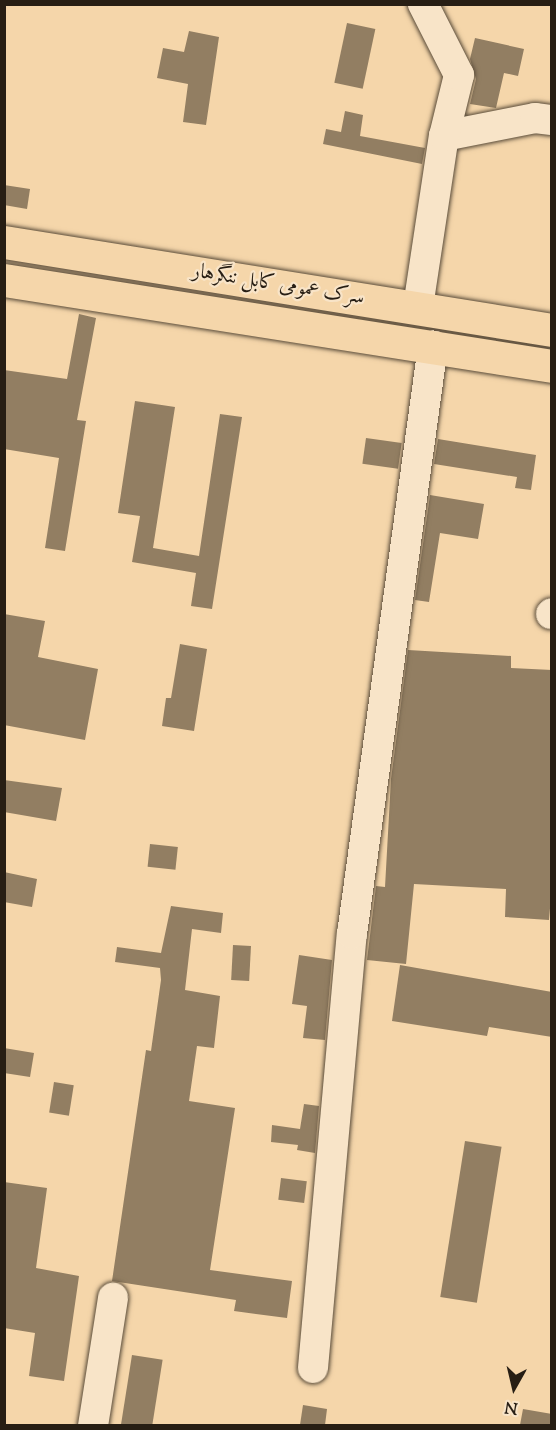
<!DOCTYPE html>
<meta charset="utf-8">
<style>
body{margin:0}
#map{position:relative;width:556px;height:1430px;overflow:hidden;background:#f5d6aa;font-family:"Sorts Mill Goudy",Amiri,serif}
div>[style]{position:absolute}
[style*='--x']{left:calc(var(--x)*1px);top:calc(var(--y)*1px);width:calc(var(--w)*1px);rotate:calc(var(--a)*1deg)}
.building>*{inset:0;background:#927e62;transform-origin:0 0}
.roads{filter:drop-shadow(0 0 2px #5a4c3a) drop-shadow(0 0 2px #5a4c3a)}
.minor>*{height:30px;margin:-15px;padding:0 15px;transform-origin:15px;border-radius:15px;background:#f8e4c8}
.highway>*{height:33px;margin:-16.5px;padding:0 16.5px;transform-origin:16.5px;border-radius:16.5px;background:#f5d6aa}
span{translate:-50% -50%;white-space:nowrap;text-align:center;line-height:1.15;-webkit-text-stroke:4.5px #f8e4c8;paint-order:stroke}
.street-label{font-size:21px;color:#271e14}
.frame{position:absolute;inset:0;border:6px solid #271e14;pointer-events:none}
.north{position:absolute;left:484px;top:1358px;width:60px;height:60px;-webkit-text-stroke:4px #f8e4c8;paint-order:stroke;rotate:188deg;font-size:16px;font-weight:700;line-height:24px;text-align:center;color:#271e14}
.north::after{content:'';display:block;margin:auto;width:21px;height:27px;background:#271e14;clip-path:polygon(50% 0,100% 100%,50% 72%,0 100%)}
</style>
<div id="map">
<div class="building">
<i style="left:347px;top:23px;width:29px;height:61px;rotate:12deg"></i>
<i style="clip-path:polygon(189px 31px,219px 37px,206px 125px,183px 122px,188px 84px,157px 78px,163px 48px,184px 52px)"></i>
<i style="clip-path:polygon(475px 38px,524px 49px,518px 76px,504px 73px,496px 108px,470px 104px,476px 79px,470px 59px)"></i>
<i style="clip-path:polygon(345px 111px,363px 115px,360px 136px,425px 148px,422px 164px,323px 144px,326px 129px,341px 132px)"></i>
<i style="clip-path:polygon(4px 185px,30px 189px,27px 209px,4px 205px)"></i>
<i style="clip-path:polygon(79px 314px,96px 318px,77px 420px,86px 421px,65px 551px,45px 548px,59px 458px,4px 449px,4px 370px,67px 379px)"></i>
<i style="clip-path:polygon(135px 401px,175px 407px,153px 548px,199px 556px,220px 414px,242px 417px,212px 609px,191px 606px,196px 573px,132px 562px,140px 516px,118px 513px)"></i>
<i style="left:366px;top:438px;width:36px;height:26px;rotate:8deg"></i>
<i style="clip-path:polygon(438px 439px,536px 455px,531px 490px,515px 488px,517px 477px,434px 464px)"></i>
<i style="clip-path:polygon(430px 495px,484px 504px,478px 539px,440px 533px,429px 602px,415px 600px)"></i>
<i style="clip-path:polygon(4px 614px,45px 621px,38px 657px,98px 669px,85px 740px,4px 725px)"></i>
<i style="clip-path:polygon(180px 644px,207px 649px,194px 731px,162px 726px,166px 698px,171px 698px)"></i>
<i style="clip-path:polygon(408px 650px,511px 656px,511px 668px,552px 670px,552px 885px,549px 920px,505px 917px,506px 889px,414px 884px,406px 964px,367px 960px,376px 886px,385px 887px,391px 779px)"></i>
<i style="clip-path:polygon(4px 780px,62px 788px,56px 821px,4px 812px)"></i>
<i style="left:150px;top:844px;width:28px;height:23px;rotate:6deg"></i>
<i style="clip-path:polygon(4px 872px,37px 879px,32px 907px,4px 902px)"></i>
<i style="clip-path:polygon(171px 906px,223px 913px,221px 933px,192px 929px,185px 990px,220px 996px,214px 1048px,197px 1046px,189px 1101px,235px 1108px,210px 1270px,292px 1281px,287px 1318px,234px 1311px,236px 1300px,112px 1281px,146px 1050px,151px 1051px,161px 980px,160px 968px,115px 962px,117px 947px,161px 953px)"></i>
<i style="left:233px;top:945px;width:18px;height:35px;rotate:3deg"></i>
<i style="clip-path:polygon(299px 955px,332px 960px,325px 1040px,303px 1038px,307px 1006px,292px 1004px)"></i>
<i style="clip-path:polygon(400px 965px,552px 992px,552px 1037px,489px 1027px,487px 1036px,392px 1021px)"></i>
<i style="clip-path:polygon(4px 1048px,34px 1053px,30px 1077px,4px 1073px)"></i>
<i style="left:54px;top:1082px;width:20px;height:31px;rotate:9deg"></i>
<i style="clip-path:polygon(304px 1104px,319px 1106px,315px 1153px,297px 1150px,298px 1145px,271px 1142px,272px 1125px,300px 1129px)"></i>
<i style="left:465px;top:1141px;width:37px;height:158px;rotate:9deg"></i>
<i style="left:281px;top:1178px;width:26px;height:22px;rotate:7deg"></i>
<i style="clip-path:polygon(4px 1182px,47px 1188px,36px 1268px,79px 1276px,64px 1381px,29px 1376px,35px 1333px,4px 1328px)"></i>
<i style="left:132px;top:1355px;width:31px;height:71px;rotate:9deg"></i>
<i style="clip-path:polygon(303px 1405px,327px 1409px,325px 1425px,300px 1425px)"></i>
<i style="clip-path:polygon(523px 1409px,552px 1414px,552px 1425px,520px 1425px)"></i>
</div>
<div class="roads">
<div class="minor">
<i style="--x:444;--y:136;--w:93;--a:-11.2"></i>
<i style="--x:535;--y:118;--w:17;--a:7"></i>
<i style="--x:418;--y:307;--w:173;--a:-81.4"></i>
<i style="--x:444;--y:136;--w:63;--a:-76.2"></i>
<i style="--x:459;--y:75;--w:80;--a:-116.9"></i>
<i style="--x:551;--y:614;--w:1;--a:-45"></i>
<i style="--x:313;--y:1368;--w:436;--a:-84.9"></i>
<i style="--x:352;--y:934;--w:594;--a:-82.16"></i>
<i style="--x:93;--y:1426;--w:130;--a:-81.1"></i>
</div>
<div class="highway">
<i style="--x:4;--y:242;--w:555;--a:9.12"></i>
<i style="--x:4;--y:280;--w:555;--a:8.92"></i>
</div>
</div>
<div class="street-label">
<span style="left:278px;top:285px;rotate:9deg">سرک عمومی کابل ننگرهار</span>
</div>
<div class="frame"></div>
<div class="north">N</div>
</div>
